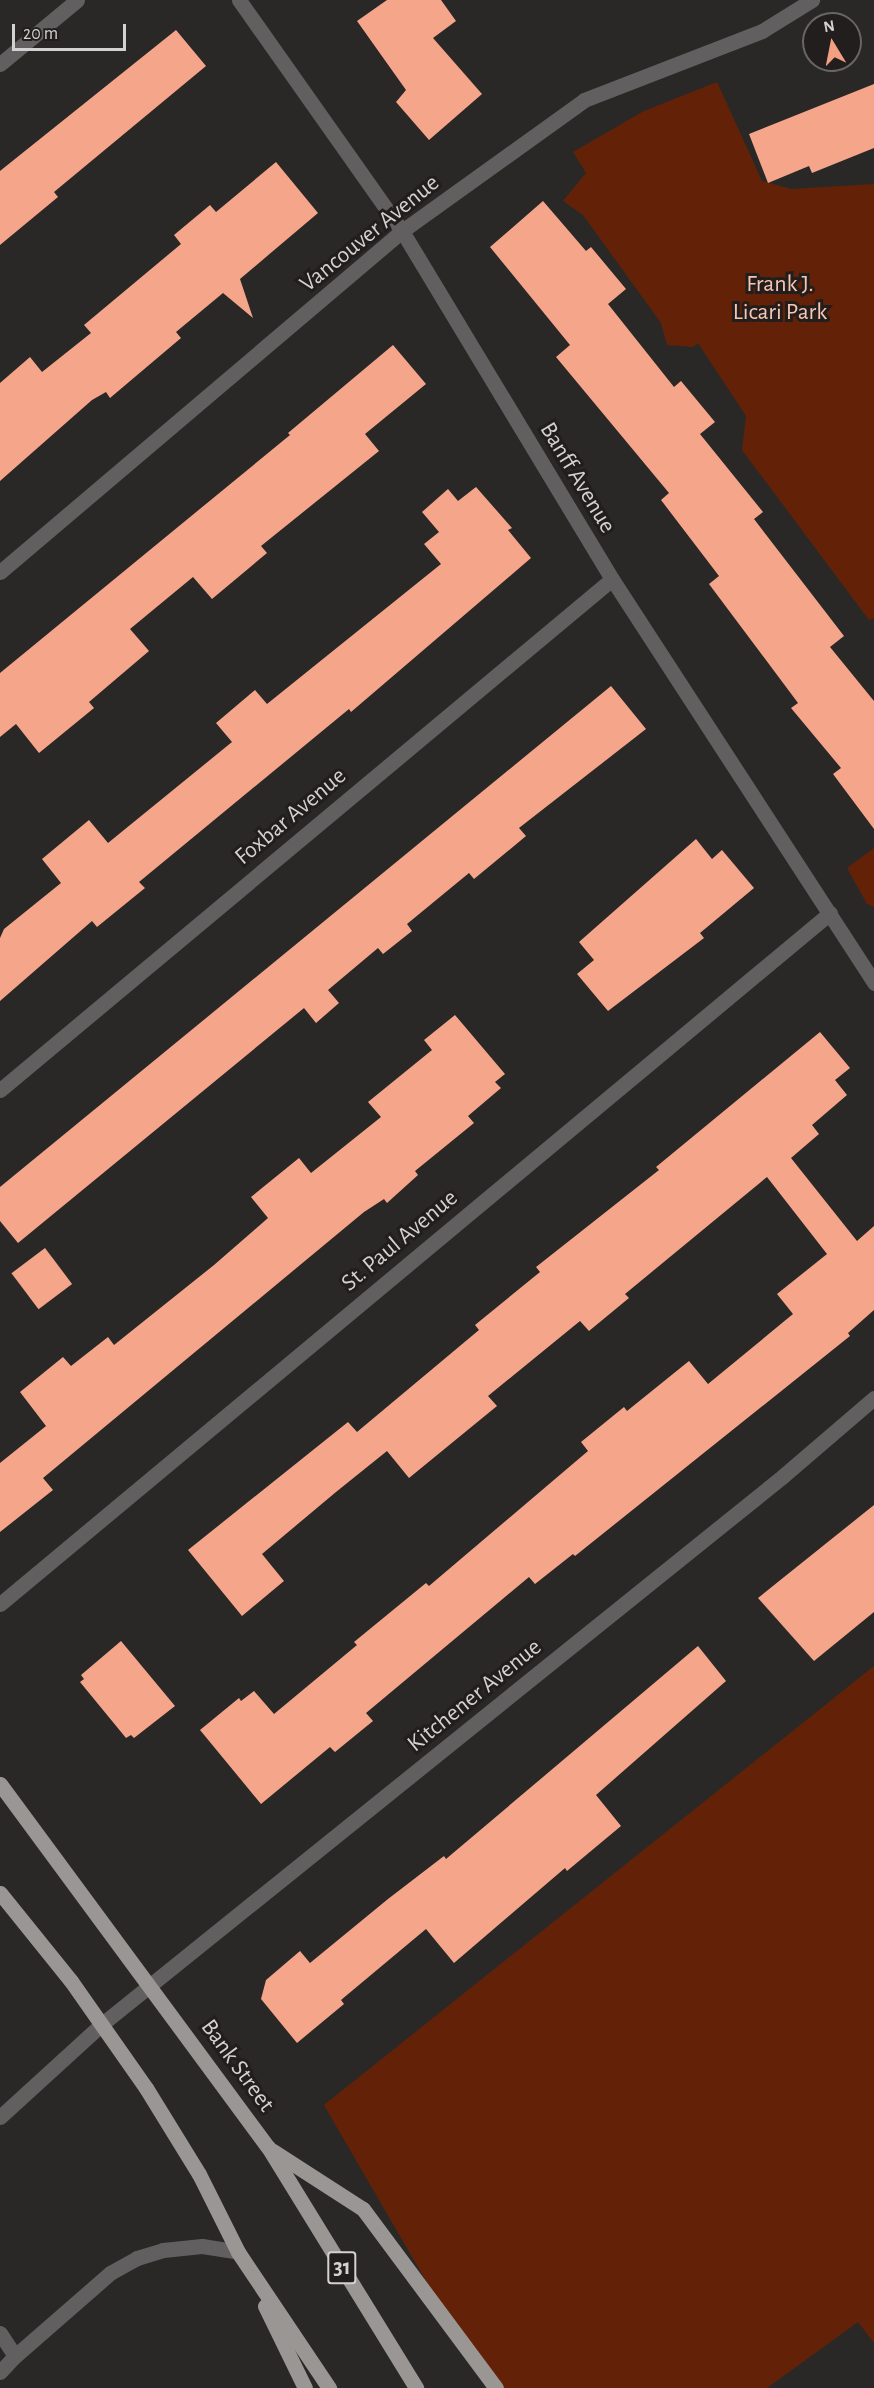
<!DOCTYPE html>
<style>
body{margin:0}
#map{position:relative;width:874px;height:2388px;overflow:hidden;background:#2a2827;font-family:"Alegreya Sans",sans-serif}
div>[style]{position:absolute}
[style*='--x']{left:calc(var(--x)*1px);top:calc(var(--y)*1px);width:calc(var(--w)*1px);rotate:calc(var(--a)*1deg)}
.green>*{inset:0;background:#632207}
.building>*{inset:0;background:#f5a58a;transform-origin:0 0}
.service>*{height:15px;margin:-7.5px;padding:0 7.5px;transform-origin:7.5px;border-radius:7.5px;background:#615f5f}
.minor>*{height:15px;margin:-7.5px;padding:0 7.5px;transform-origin:7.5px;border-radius:7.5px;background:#615f5f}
.tertiary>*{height:15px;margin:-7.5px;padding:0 7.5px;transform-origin:7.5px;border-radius:7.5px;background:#615f5f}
.primary>*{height:15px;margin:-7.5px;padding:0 7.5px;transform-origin:7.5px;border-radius:7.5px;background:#999694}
span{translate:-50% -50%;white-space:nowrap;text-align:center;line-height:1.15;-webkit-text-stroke:6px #211e1d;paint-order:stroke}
.shield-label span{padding:2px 4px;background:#211e1d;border:2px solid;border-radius:4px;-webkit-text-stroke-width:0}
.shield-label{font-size:22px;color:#d3d1d1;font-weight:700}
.street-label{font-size:24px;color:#d3d1d1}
.park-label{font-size:24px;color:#f7c5b3}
.north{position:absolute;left:802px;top:12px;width:60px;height:60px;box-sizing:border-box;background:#211e1d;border:2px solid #686665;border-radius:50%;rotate:350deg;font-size:16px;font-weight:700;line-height:24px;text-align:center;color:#d3d1d1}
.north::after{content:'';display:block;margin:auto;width:21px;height:27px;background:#f39f82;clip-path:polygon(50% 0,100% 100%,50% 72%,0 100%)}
.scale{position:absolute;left:12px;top:24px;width:114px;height:27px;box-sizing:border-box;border:3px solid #d3d1d1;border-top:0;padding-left:8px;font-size:18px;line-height:21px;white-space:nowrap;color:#d3d1d1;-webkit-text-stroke:4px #211e1d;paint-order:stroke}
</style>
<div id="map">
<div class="green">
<i style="clip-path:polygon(717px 82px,762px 181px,791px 189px,874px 184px,874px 618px,869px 620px,742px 450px,746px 416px,698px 343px,693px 347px,667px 345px,661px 323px,583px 215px,563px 201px,586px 173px,573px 152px,644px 111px)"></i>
<i style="clip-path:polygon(874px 848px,874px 907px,867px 904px,847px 868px)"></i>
<i style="clip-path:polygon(874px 1666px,874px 2343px,858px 2322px,767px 2388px,488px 2388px,324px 2105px)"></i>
</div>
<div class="building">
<i style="clip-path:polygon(387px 0,441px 0,456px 21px,433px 38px,482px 94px,429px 140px,396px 102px,406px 90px,357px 21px)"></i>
<i style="clip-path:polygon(176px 30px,206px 66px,54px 192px,58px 197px,0 245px,0 171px)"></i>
<i style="clip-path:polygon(874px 84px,874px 148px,812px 173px,809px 166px,768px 183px,749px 134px)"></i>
<i style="clip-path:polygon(276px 162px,318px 213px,240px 279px,253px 318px,223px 293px,176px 332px,181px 338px,110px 398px,106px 392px,92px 400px,0 481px,0 383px,30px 357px,42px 372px,91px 333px,84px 325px,181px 244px,174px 235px,210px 205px,216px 212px)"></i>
<i style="clip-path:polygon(543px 201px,586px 251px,591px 247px,626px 289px,608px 304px,674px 387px,681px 381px,715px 422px,700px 434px,763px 512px,754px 519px,844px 636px,830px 647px,874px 701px,874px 829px,833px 774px,841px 768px,791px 708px,798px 703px,709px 584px,719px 576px,661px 500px,669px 493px,556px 357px,570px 345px,490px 247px)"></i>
<i style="clip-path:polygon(393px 345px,426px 384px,365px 434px,379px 451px,261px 546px,267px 553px,212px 599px,193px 577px,130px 629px,149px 651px,89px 702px,94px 708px,39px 753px,16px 724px,0 737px,0 673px,290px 435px,288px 433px)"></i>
<i style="clip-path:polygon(476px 487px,512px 528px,508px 530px,531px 558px,351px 712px,349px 709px,139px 882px,145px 888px,97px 927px,92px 921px,0 1001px,0 938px,4px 929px,61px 883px,42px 859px,89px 820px,108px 843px,232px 742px,216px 723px,255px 690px,267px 704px,441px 564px,424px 544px,439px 532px,422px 512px,448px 489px,458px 501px)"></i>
<i style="clip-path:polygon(611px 686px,646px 729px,519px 828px,526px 836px,474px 879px,469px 873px,407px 924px,412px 931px,383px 954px,378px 948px,328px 990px,339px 1003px,316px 1023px,304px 1008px,18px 1243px,0 1221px,0 1187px)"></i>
<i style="clip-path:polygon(696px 839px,712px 859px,722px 850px,754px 888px,700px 933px,704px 938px,608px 1011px,577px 974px,594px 960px,579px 942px)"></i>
<i style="clip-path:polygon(455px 1015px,505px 1074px,495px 1082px,501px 1088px,468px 1116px,474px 1123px,415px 1171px,418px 1175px,387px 1203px,384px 1199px,364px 1212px,43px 1478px,53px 1490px,0 1532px,0 1463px,46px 1426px,20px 1392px,63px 1357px,71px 1366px,108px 1337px,114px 1345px,214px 1265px,268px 1218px,251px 1197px,299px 1158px,311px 1173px,381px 1117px,368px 1102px,432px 1050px,424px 1040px)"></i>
<i style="clip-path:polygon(820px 1032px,850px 1068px,835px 1080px,847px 1095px,812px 1125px,819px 1134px,791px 1158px,857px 1241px,874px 1226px,874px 1310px,848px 1333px,850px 1336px,575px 1556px,573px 1554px,535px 1584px,529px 1577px,499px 1602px,366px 1713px,373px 1721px,335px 1752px,330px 1747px,261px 1804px,200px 1730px,239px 1698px,241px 1701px,254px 1691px,274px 1714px,357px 1645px,354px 1642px,426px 1583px,429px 1586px,588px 1451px,581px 1442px,624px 1407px,627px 1411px,689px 1361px,708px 1384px,793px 1314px,777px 1294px,827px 1254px,767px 1177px,625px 1294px,629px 1298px,589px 1331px,580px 1321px,488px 1396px,497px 1406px,409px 1478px,387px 1451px,336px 1492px,262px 1554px,284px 1581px,242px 1616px,188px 1550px,348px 1422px,357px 1432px,479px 1330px,475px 1325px,540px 1272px,536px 1267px,659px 1170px,656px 1167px)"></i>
<i style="left:45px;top:1248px;width:45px;height:42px;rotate:53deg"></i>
<i style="clip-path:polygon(874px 1505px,874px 1612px,814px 1661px,758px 1598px)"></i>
<i style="clip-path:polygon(121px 1641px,175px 1706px,134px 1738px,131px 1735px,126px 1738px,80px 1682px,84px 1679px,81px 1675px)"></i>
<i style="clip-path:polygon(698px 1646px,726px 1681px,596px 1795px,621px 1826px,567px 1871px,565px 1868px,454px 1963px,426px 1929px,341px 2000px,344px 2004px,297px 2043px,261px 1999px,266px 1980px,300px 1951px,310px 1963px,388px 1899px,444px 1856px,446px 1859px)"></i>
</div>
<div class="service">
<i style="--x:0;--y:2117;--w:138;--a:-42.4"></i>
<i style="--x:0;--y:2333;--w:27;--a:57"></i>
<i style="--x:15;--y:2356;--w:126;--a:-41.1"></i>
<i style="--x:110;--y:2273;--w:31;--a:-29"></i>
<i style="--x:137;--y:2258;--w:27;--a:-17"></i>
<i style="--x:163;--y:2250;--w:39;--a:-6"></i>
<i style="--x:202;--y:2246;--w:36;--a:9"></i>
<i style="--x:0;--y:2372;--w:22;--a:-47"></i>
</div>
<div class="minor">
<i style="--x:239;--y:0;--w:283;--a:54.8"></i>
<i style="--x:402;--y:231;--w:406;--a:58.9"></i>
<i style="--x:612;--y:579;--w:482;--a:57"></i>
<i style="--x:0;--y:64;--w:100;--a:-39.7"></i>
<i style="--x:0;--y:572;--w:527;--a:-40.31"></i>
<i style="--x:402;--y:231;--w:224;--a:-35.7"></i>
<i style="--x:584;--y:100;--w:191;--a:-21.2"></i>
<i style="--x:762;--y:31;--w:59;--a:-31.8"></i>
<i style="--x:0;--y:1090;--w:797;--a:-39.86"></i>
<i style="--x:0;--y:1604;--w:1080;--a:-39.78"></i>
</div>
<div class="tertiary">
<i style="--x:102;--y:2024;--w:874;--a:-38.82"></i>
<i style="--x:783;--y:1476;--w:120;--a:-40.6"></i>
</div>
<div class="primary">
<i style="--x:0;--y:1784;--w:451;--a:53.6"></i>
<i style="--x:268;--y:2147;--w:283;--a:58.4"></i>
<i style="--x:0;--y:1893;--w:113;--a:51.1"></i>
<i style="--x:71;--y:1981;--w:131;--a:55"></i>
<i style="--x:146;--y:2088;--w:101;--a:58.4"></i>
<i style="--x:199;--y:2174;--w:87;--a:63.4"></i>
<i style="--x:238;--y:2252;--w:164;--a:56.2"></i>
<i style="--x:273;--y:2151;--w:107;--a:32.8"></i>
<i style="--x:363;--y:2209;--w:223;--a:53.4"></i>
<i style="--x:265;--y:2306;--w:91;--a:64"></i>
</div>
<div class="shield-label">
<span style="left:342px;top:2268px">31</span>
</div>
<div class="street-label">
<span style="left:370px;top:234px;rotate:-39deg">Vancouver Avenue</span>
<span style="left:577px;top:478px;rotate:59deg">Banff Avenue</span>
<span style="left:291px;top:817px;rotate:-40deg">Foxbar Avenue</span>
<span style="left:400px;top:1241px;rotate:-40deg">St. Paul Avenue</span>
<span style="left:475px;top:1696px;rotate:-39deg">Kitchener Avenue</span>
<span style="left:237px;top:2066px;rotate:54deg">Bank Street</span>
</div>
<div class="park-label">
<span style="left:780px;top:299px">Frank J.<br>Licari Park</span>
</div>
<div class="north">N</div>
<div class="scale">20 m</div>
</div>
